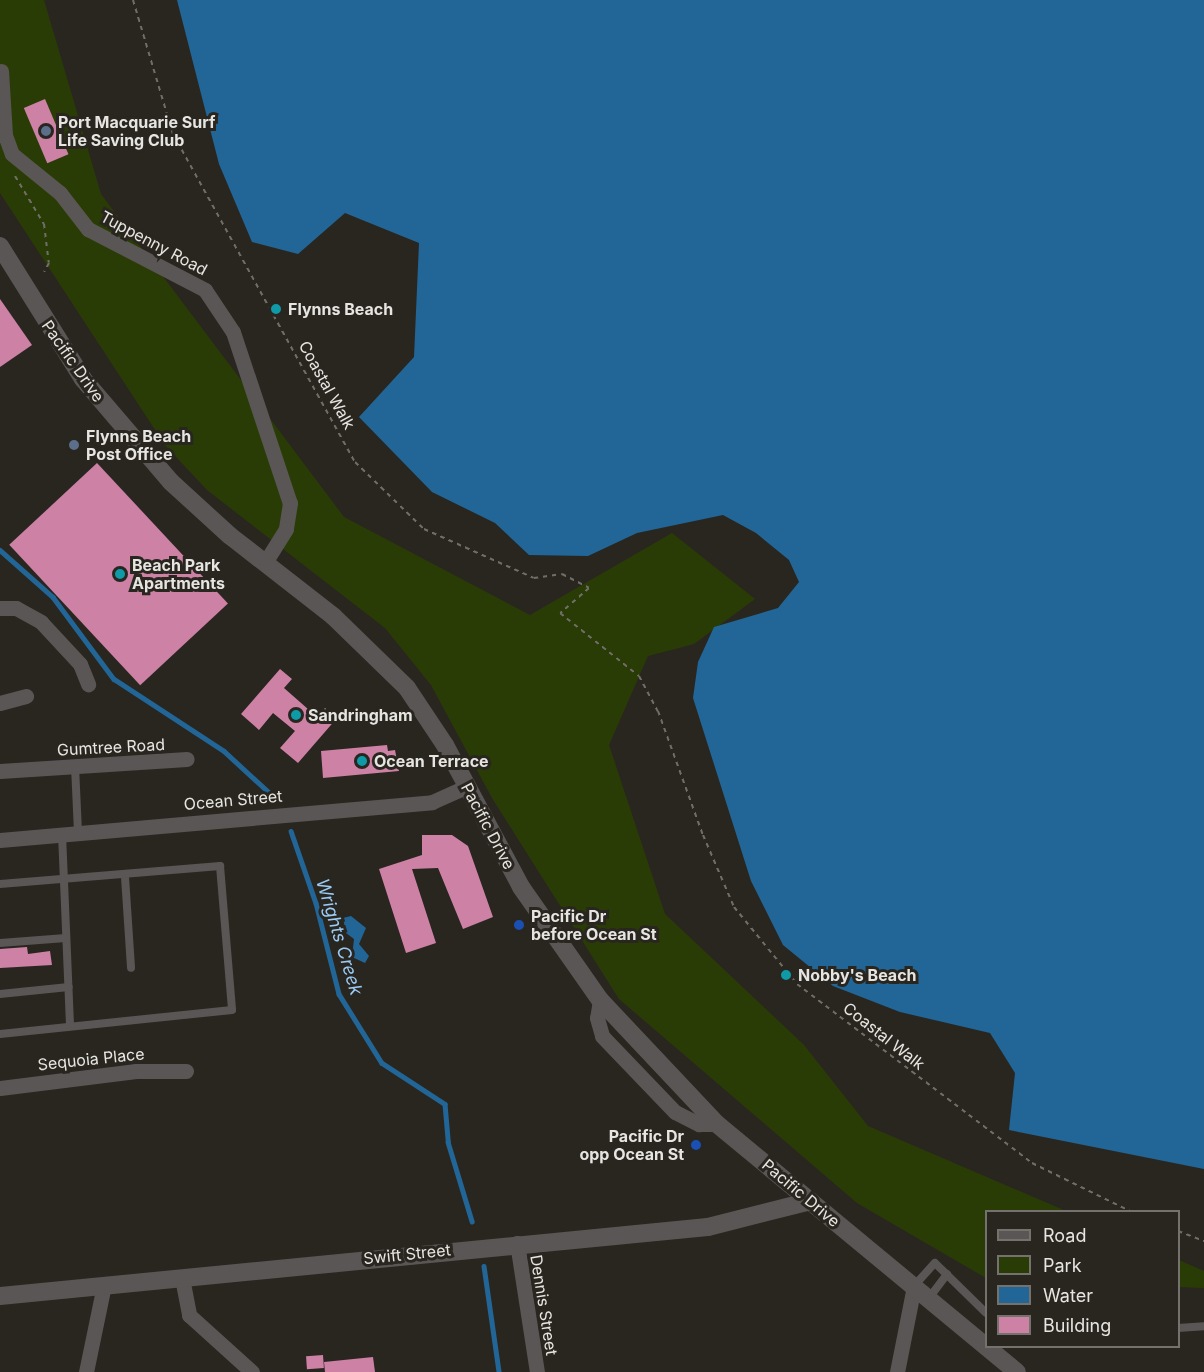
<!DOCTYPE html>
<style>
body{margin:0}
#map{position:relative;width:1204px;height:1372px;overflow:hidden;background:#292620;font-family:Inter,sans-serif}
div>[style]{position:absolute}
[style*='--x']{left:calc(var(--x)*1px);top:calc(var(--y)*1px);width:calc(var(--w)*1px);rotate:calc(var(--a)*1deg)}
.green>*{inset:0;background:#2a3c06}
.water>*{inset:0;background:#226697}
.stream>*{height:4.5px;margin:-2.25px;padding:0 2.25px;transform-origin:2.25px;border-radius:2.25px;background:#226697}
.building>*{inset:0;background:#cc81a5;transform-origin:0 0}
.path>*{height:2px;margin-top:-1px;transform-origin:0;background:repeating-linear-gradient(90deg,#716e69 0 4.5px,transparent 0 9px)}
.service>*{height:8px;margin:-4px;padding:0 4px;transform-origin:4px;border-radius:4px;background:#5a5655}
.minor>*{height:15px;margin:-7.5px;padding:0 7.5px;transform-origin:7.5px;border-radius:7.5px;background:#5a5655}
.tertiary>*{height:18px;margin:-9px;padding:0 9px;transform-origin:9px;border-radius:9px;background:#5a5655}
.dots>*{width:16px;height:16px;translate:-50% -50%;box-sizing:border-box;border:3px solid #292620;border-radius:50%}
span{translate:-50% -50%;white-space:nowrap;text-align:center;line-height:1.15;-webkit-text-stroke:6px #292620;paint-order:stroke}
.poi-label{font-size:16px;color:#e7e5e1;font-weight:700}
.left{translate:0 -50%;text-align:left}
.right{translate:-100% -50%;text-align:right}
.street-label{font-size:16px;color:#e7e5e1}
.water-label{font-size:18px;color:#99cbf5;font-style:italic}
.legend{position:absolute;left:985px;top:1210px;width:195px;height:138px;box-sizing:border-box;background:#292620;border:2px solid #75726d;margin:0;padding:8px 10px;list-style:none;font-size:18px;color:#e7e5e1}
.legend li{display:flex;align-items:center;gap:12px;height:30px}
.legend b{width:30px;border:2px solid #75726d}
</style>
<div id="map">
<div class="green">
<i style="clip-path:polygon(0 0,44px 0,101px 194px,344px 517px,530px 615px,672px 533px,755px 599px,694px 644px,648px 656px,609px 745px,665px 914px,804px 1045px,868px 1126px,1066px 1211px,986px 1212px,986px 1278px,857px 1203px,619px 999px,492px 798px,431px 685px,385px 628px,207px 490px,165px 445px,0 193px)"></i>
<i style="clip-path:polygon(1179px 1260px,1204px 1271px,1204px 1288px,1179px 1287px)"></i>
</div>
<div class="water">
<i style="clip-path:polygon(177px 0,1204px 0,1204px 1169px,1009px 1130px,1015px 1073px,990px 1033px,900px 1012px,833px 986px,783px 945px,751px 881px,693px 698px,698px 662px,714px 627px,778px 608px,799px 582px,789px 560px,756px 533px,723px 515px,637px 533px,588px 556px,529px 555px,495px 523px,432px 492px,359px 417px,414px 357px,419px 243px,345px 213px,298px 254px,252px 242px,219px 164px)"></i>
<i style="clip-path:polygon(351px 916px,366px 928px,359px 944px,369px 956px,365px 963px,352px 957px,354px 939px,346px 933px,343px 918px)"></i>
</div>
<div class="stream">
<i style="--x:0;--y:550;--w:71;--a:41.6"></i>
<i style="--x:53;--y:597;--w:102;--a:53.4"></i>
<i style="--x:114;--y:679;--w:131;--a:33.2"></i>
<i style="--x:224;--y:751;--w:67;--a:42.6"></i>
<i style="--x:291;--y:831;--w:76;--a:70.9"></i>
<i style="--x:316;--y:903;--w:94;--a:75.8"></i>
<i style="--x:339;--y:994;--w:81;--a:58.1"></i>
<i style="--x:382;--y:1063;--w:75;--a:33.1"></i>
<i style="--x:445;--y:1104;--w:38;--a:85"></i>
<i style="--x:448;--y:1142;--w:83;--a:73.1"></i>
<i style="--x:484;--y:1266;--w:107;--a:81.9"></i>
</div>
<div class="building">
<i style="left:45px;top:99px;width:60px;height:23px;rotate:67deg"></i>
<i style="clip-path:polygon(0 299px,32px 345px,0 367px)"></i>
<i style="left:97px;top:463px;width:192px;height:120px;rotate:47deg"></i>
<i style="clip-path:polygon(280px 669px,292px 679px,284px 688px,317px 717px,325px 708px,337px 718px,298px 763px,280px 748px,295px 731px,273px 713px,259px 730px,241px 714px)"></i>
<i style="clip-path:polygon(387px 745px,388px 751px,395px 750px,399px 771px,323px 778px,321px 751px)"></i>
<i style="clip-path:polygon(422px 835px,452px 835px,468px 846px,493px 917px,463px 929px,438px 868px,412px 869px,436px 943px,406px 953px,379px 869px,422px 855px)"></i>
<i style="clip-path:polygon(27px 947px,28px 954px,50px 951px,52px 965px,0 968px,0 949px)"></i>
<i style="left:323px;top:1355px;width:13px;height:17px;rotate:86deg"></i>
<i style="clip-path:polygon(373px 1357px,375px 1372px,325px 1372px,324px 1362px)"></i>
</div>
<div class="path">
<i style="--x:133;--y:0;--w:140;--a:73.4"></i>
<i style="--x:173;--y:134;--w:375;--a:61"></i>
<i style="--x:355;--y:462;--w:96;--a:44.2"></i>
<i style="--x:424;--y:529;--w:120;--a:24"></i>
<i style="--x:534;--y:578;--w:28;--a:-8"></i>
<i style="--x:562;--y:574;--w:30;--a:27"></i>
<i style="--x:589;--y:588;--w:38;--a:139"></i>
<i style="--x:560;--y:613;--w:101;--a:38.6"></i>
<i style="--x:639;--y:676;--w:40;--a:62"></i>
<i style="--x:658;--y:711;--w:132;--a:70.1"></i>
<i style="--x:703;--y:835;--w:78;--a:66.7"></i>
<i style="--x:734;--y:907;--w:99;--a:50.7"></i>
<i style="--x:797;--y:984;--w:295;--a:37.3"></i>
<i style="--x:1032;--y:1163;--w:111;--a:26.1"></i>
<i style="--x:15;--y:176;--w:56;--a:58.9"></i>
<i style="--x:44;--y:224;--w:39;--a:83"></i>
<i style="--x:49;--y:263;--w:10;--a:119"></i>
<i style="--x:1178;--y:1231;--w:28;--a:21"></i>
</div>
<div class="service">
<i style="--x:75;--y:766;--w:66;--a:87.4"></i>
<i style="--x:62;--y:834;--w:192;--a:87.6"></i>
<i style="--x:125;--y:877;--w:91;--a:86.2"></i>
<i style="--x:0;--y:884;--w:221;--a:-4.7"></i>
<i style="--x:220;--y:866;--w:144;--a:85.2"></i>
<i style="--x:232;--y:1010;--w:233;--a:174.1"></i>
<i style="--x:0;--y:943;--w:66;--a:-4.3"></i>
<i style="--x:0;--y:994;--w:69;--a:-5.8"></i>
<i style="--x:914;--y:1286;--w:31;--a:-48"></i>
<i style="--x:935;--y:1263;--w:71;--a:44.4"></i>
<i style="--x:929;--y:1298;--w:30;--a:-53"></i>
<i style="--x:1178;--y:1328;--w:26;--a:-4"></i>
</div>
<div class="minor">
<i style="--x:1;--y:71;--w:64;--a:86.4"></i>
<i style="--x:5;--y:135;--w:20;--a:70"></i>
<i style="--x:12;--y:154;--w:62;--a:39.1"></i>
<i style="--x:60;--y:193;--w:46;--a:52.1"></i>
<i style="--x:88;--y:229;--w:132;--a:27.5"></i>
<i style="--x:205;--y:290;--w:50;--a:56.3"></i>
<i style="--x:233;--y:332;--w:180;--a:71.6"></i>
<i style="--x:290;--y:503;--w:26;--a:99"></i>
<i style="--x:286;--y:529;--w:39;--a:122"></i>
<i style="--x:0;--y:608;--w:16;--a:0"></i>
<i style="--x:16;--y:608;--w:29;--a:29"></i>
<i style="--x:41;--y:622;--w:57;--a:47.1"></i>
<i style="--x:80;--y:664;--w:22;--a:68"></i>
<i style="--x:0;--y:703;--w:27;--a:-15"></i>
<i style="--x:0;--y:771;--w:187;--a:-3.7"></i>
<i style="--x:0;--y:840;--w:434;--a:-5"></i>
<i style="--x:432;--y:802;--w:37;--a:-24"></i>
<i style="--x:600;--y:1000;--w:18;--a:99"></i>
<i style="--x:597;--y:1018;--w:19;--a:74"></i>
<i style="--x:602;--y:1036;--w:105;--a:46.2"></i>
<i style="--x:675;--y:1112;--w:27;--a:27"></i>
<i style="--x:699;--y:1124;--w:18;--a:0"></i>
<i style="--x:0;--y:1088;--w:137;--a:-7.1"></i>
<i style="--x:136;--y:1071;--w:50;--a:0"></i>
<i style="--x:517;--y:1243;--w:131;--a:81.2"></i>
<i style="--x:182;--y:1278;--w:38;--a:79"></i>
<i style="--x:189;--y:1315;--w:85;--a:42.1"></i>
<i style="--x:86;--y:1372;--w:89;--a:-78.3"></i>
<i style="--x:897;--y:1372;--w:88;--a:-78.8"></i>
</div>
<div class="tertiary">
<i style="--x:0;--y:246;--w:157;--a:58"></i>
<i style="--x:83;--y:379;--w:135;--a:49.5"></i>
<i style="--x:171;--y:482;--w:79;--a:42.4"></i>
<i style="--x:229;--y:535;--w:132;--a:37.9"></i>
<i style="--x:333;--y:616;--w:103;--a:44.2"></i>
<i style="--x:407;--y:688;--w:69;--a:56.3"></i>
<i style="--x:445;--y:745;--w:161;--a:61.8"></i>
<i style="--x:521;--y:887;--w:138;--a:55"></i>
<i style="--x:600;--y:1000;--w:170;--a:46.7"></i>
<i style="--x:717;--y:1124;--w:389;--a:39.6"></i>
<i style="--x:0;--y:1296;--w:711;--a:-5.57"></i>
<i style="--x:708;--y:1227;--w:106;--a:-14.2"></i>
</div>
<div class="dots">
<i style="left:46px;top:131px;background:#5c6f8a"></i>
<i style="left:276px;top:309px;background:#0f9aa8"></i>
<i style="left:74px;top:445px;background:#5c6f8a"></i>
<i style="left:120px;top:574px;background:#0f9aa8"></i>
<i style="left:296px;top:715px;background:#0f9aa8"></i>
<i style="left:362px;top:761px;background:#0f9aa8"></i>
<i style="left:519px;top:925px;background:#1a4fb4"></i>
<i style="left:786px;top:975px;background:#0f9aa8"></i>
<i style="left:696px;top:1145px;background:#1a4fb4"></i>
</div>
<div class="poi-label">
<span class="left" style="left:58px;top:131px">Port Macquarie Surf<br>Life Saving Club</span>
<span class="left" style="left:288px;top:309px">Flynns Beach</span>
<span class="left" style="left:86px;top:445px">Flynns Beach<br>Post Office</span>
<span class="left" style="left:132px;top:574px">Beach Park<br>Apartments</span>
<span class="left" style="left:308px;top:715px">Sandringham</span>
<span class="left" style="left:374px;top:761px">Ocean Terrace</span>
<span class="left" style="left:531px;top:925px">Pacific Dr<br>before Ocean St</span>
<span class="left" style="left:798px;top:975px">Nobby's Beach</span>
<span class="right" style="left:684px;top:1145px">Pacific Dr<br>opp Ocean St</span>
</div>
<div class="street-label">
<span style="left:154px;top:243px;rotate:28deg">Tuppenny Road</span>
<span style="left:73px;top:361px;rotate:55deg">Pacific Drive</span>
<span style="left:327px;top:385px;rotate:61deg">Coastal Walk</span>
<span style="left:111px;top:747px;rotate:-3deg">Gumtree Road</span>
<span style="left:233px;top:800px;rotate:-5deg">Ocean Street</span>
<span style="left:488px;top:826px;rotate:62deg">Pacific Drive</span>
<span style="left:884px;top:1036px;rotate:38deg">Coastal Walk</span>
<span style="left:91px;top:1059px;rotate:-6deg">Sequoia Place</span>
<span style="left:801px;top:1193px;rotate:40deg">Pacific Drive</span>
<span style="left:407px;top:1254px;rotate:-6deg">Swift Street</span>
<span style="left:544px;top:1305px;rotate:81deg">Dennis Street</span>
</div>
<div class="water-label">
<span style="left:339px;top:937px;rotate:73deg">Wrights Creek</span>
</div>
<ul class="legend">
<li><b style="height:8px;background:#5a5655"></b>Road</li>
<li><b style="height:16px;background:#2a3c06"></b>Park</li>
<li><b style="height:16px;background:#226697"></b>Water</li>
<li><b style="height:16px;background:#cc81a5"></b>Building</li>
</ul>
</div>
